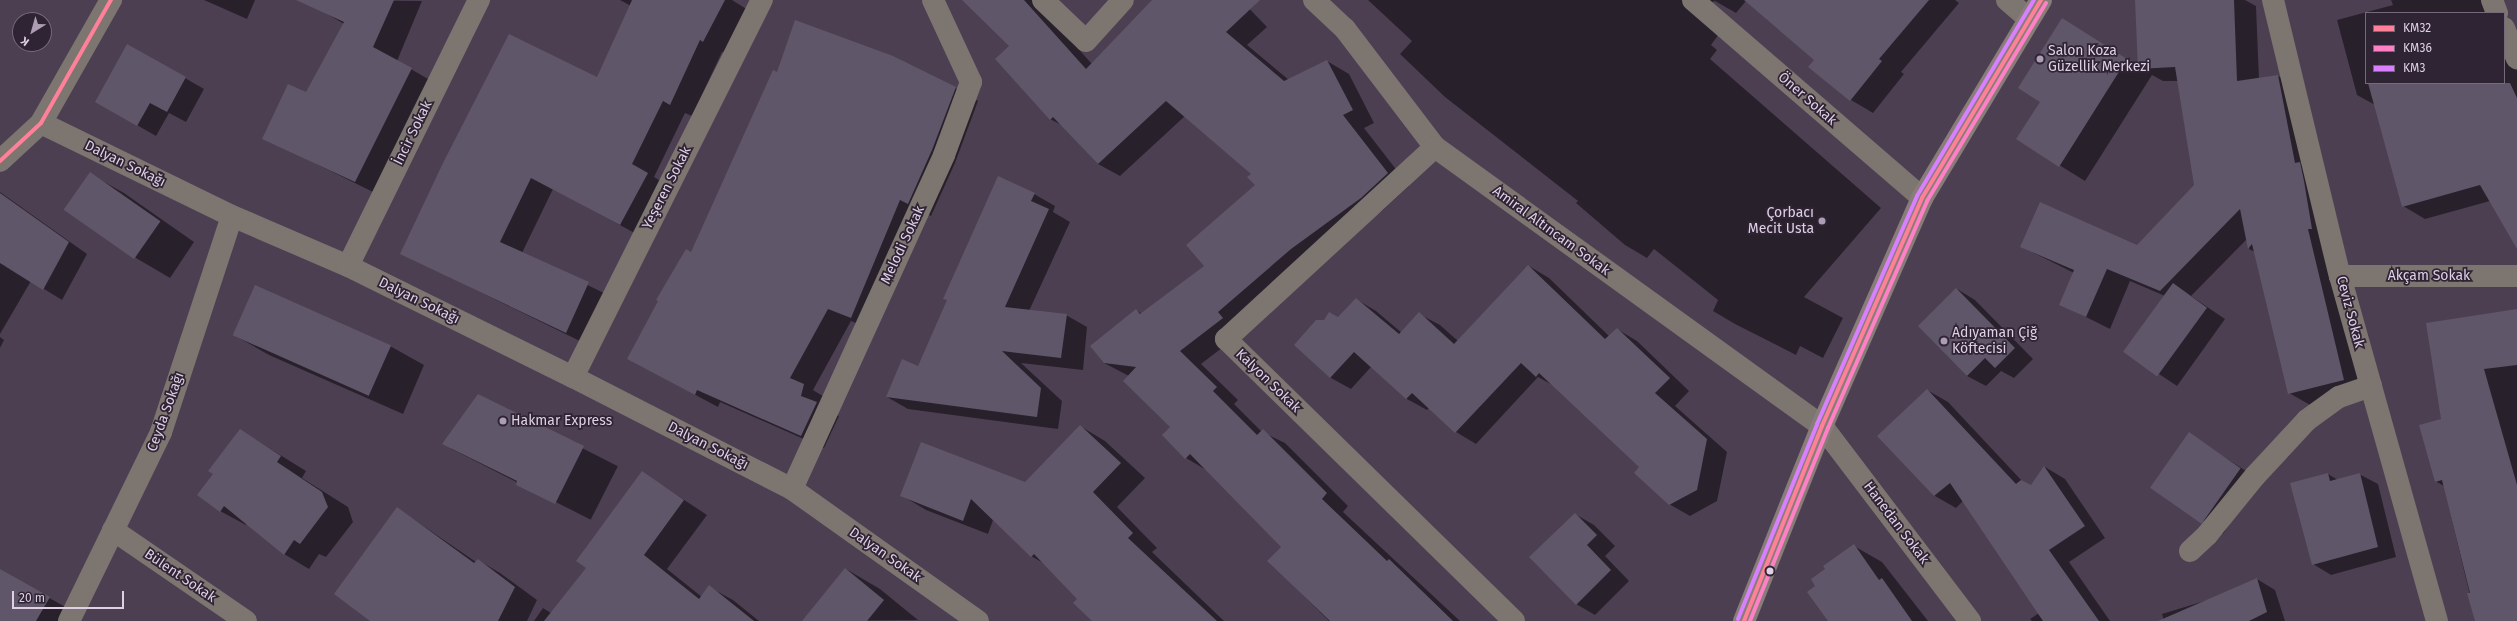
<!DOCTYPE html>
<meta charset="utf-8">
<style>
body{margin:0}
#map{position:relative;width:2517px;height:621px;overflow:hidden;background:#4c3f52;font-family:"Fira Sans",sans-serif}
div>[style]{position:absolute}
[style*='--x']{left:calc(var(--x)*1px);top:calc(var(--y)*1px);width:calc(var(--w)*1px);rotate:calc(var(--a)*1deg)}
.shadow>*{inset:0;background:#0007;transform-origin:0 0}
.building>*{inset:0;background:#5f566a;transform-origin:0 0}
.minor>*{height:22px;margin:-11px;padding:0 11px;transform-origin:11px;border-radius:11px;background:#7c7570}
.major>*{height:22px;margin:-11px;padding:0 11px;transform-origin:11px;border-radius:11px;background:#887d78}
.bus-1>*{height:4px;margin:-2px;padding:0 2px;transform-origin:2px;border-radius:2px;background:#ff8098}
.bus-2>*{height:4px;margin:-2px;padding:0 2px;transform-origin:2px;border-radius:2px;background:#ff80c5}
.bus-3>*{height:4px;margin:-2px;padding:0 2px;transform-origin:2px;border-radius:2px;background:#d880ff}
.dots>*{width:11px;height:11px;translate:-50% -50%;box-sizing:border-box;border:2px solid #2f2434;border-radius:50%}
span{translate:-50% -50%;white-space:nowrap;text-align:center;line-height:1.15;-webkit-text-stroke:3.5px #2f2434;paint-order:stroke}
.poi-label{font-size:14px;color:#dfd0e6}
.left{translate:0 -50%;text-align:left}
.right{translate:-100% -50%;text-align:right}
.street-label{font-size:14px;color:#dfd0e6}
.legend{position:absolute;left:2365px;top:12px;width:140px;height:72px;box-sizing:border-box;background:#2f2434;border:1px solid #75697b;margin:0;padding:5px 7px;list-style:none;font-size:12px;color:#dfd0e6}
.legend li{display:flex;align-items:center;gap:8px;height:20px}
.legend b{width:20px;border:1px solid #75697b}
.north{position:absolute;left:12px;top:12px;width:40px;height:40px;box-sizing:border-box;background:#2f2434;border:1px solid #75697b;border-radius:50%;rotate:217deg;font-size:11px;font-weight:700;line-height:16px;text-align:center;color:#dfd0e6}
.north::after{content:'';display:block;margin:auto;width:14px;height:18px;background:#ac9db2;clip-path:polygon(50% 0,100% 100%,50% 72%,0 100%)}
.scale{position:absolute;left:12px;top:591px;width:112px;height:18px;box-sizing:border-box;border:2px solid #dfd0e6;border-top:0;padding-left:5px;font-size:12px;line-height:14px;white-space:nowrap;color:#dfd0e6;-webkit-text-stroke:3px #2f2434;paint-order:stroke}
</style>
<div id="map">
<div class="shadow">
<i style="clip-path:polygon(204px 0,255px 0,247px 19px)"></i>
<i style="clip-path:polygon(323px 0,422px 1px,397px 61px,435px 83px,379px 195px,264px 138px,306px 94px,344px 24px,319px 9px)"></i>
<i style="clip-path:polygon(620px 0,732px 0,748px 10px,725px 53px,722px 52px,692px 116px,685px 113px,654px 177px,669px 186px,642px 237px,553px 189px,522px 253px,610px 296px,588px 345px,401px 253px,597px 78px,631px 6px)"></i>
<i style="clip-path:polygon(963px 0,1034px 0,1092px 64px,1153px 0,1241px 0,1267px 27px,1247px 45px,1289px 80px,1327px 61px,1349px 74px,1374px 123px,1364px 128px,1409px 186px,1383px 210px,1313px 261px,1244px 331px,1201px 364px,1238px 400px,1234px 404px,1262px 432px,1285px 443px,1348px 506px,1343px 512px,1460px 621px,1329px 621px,1269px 561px,1282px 547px,1208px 471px,1186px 458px,1163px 435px,1171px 427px,1129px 376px,1104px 363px,1136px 310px,1142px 314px,1205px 266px,1256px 185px,1253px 174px,1185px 116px,1120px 176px,1098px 164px,1065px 127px,1050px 119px,1011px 46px)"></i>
<i style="clip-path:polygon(1368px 0,1955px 0,1959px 3px,1901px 72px,1904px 74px,1873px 113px,1851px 100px,1810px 67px,1815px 60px,1746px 1px,1736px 13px,1715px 1px,1706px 4px,1719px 34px,1711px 45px,1717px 50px,1710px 59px,1881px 208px,1804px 297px,1843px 318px,1823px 358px,1800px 346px,1796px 355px,1735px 324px,1713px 311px,1718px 300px,1654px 249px,1647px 258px,1625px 245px,1576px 203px,1578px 201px,1445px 97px,1400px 54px,1412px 41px)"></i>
<i style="clip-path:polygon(2136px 0,2245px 0,2256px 6px,2259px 79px,2278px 76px,2301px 89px,2367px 393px,2312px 406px,2289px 393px,2255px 252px,2249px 249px,2247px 239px,2191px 296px,2225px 319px,2177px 386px,2126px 352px,2165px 296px,2130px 281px,2110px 329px,2060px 304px,2074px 273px,2022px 247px,2137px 246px,2195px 186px,2178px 81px,2163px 81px,2152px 75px,2085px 181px,2017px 139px,2041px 102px,2062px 19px,2139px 67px)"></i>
<i style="clip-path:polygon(2391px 0,2484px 0,2489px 13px,2366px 13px,2366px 83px,2504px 83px,2504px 47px,2517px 54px,2517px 227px,2490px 201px,2425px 219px,2403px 206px,2375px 105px,2357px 95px,2337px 20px,2393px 5px)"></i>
<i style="clip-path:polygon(128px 45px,204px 89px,186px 122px,169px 113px,156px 136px,114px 112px)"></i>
<i style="clip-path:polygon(778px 73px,955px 88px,978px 101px,955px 163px,931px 216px,923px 212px,873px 330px,851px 321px,813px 390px,826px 398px,824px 407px,839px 416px,824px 448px,720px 402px,718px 407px,628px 359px,691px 253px)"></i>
<i style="clip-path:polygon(90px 174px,124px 193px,194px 242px,170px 278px,136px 258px)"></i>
<i style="clip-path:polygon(0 192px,87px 254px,62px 300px,31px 281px,0 334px)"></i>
<i style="clip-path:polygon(1034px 194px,1055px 206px,1053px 212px,1070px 222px,1029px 311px,1066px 315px,1087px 327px,1083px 370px,1021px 363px,1062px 401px,1058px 429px,908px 409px,887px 397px,919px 367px)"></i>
<i style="clip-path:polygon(1529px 266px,1549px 278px,1610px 337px,1617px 329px,1637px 341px,1689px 391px,1675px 406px,1727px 452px,1717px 501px,1690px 516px,1669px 504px,1640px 467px,1556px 387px,1538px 377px,1476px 444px,1456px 432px,1429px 408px,1427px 410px,1407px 399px,1371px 367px,1351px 389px,1331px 378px,1295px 345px,1324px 321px,1338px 318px,1356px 299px,1376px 311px,1402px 333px,1419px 314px,1440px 325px,1458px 341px)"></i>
<i style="clip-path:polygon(1957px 289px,1975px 300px,2033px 359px,2014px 378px,2001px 371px,1986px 386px,1967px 376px)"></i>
<i style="clip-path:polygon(2517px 310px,2517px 621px,2476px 621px,2444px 486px,2435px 481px,2442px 419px)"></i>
<i style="clip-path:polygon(234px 335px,390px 346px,424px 365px,403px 414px,269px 355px)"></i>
<i style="clip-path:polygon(0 337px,4px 340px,0 348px)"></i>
<i style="clip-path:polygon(1927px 390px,1948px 402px,2023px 482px,2031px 487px,2045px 467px,2065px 479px,2105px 538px,2069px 562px,2110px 621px,2032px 621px,2030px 619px,2039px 613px,1964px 500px,1956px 508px,1935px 496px,1878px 436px)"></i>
<i style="left:478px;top:395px;width:157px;height:60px;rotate:27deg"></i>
<i style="clip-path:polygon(1080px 426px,1105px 441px,1145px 478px,1117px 507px,1157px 548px,1152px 552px,1224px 621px,1094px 621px,1078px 599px,1045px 564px,1031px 556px,993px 520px,988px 534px,926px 510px,901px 495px,1026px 483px)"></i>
<i style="clip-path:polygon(240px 430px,306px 471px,302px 478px,348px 507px,353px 522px,326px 557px,319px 554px,309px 569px,284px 554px,247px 523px,246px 525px,220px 511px,214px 474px)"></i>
<i style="left:2189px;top:434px;width:83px;height:65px;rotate:33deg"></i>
<i style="clip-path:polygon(642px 472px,707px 515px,667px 569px,702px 597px,709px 587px,733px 600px,759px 621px,534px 621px,543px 608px,551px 613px,588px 568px)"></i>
<i style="clip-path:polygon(2328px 474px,2338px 480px,2359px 474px,2378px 484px,2396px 557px,2331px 575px,2313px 564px)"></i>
<i style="clip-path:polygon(397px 508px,476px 562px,478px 560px,500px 573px,537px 600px,527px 621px,372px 621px)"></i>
<i style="clip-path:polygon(1575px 514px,1594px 525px,1615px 546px,1605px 556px,1629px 581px,1595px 615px,1576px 604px)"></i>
<i style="clip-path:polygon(1854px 546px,1882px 562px,1928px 621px,1829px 621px,1817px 586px)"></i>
<i style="clip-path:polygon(846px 569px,880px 589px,918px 620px,804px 621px)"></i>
<i style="clip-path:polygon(0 570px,83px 617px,81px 621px,0 621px)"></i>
<i style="clip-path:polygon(2257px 579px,2275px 590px,2285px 621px,2164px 621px,2162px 614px,2211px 599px)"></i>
</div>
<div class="building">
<i style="clip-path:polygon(296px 0,394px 0,373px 47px,412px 68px,355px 182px,262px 139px,288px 84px,306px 92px,344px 22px)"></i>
<i style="clip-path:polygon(632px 0,725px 0,703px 42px,700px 40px,670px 105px,663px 101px,632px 164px,648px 173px,620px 225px,531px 178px,500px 242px,589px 282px,566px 333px,400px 254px,443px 163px,509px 34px,597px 77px)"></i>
<i style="clip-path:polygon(962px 0,1024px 0,1086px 69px,1152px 0,1260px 0,1226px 32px,1284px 81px,1327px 60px,1353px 110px,1343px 115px,1388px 173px,1361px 198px,1291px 249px,1218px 312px,1223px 318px,1180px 351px,1217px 387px,1213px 391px,1257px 435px,1263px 429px,1327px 493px,1322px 499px,1387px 561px,1389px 559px,1453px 621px,1330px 621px,1267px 561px,1281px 547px,1190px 454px,1185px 459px,1162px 435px,1170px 427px,1123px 381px,1136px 367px,1104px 363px,1090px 346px,1136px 309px,1140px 314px,1204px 266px,1186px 245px,1255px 185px,1247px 177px,1251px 174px,1166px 101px,1098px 164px,1053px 117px,1050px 120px,995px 59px,1009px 46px)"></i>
<i style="clip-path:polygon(1744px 0,1929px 0,1879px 59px,1882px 61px,1850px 101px,1808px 67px,1814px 60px)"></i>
<i style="clip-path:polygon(2135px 0,2234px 0,2237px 81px,2278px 75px,2295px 163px,2300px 162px,2304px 181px,2312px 229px,2308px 229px,2344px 380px,2288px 394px,2252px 244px,2248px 249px,2240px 209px,2160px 291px,2107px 269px,2086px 317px,2059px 305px,2074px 270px,2020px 247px,2040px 202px,2137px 245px,2194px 185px,2175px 67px,2138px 69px)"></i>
<i style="clip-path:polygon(2062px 18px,2127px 59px,2059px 167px,2016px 139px,2040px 102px,2018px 88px)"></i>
<i style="clip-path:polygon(795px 20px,893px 56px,956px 87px,932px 150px,908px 204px,900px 200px,851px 318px,828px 309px,790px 378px,804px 384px,801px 396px,817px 402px,801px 436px,697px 390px,695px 395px,627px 359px,658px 301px,656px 300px,686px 249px,691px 252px,773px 70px,777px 72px)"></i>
<i style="clip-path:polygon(127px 44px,186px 77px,167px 112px,150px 103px,137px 126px,95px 102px)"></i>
<i style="clip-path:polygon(2368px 83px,2510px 83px,2517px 98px,2517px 249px,2480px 185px,2402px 207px)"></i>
<i style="left:90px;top:172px;width:86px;height:46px;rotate:35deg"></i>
<i style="clip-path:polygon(998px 176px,1035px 193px,1031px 201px,1049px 209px,1005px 307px,1067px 314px,1061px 358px,1002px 351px,1041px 388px,1037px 417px,886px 397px,902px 359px,918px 366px,947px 300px,943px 299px)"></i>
<i style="clip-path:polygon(0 193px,69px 242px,43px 290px,0 263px)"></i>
<i style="clip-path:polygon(1528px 265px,1605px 339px,1617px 328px,1670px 378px,1655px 393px,1707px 439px,1697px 490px,1669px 505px,1634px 473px,1639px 467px,1539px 373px,1536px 377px,1521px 363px,1455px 433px,1412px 393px,1406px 399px,1354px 352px,1330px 378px,1294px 345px,1316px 320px,1324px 320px,1329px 312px,1338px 317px,1356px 298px,1399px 334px,1419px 312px,1454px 344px)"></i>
<i style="left:2173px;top:283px;width:42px;height:85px;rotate:36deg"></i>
<i style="left:255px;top:285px;width:149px;height:55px;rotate:24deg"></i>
<i style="clip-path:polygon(1956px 288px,2015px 348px,1995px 368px,1985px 358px,1967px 376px,1918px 326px)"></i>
<i style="clip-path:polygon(2517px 309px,2517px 365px,2484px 369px,2517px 485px,2517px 621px,2475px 621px,2467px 593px,2470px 593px,2442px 480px,2435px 482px,2419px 425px,2441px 419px,2426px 323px)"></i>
<i style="clip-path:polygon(1927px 389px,2016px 484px,2021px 480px,2031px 485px,2044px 466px,2085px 526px,2049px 550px,2099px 621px,2043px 621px,1950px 483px,1934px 496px,1877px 436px)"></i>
<i style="clip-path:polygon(478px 394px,584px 446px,555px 504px,516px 485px,517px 481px,442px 444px)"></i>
<i style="clip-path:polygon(1080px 425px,1121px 463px,1093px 492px,1133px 533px,1128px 538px,1217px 621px,1092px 621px,1073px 603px,1077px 599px,1034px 554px,1031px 557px,971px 499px,963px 521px,900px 496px,921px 442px,1025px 482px)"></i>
<i style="clip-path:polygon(240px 429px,281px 456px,277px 462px,322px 492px,328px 507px,300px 544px,294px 540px,284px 555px,224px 506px,220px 512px,197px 495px,213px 474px,208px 471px)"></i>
<i style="left:2189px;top:432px;width:63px;height:68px;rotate:35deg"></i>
<i style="clip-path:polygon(642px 471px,684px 500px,644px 555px,699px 599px,709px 585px,754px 621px,544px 621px,586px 568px,576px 561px)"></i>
<i style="clip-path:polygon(2328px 473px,2330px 481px,2360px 473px,2378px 547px,2312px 565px,2290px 483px)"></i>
<i style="clip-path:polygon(397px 507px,474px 563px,478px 559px,515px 587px,498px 621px,370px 621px,334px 594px)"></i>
<i style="clip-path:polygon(1575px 513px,1597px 535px,1587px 545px,1611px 570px,1576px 605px,1529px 557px)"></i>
<i style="clip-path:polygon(1854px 544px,1879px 580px,1882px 578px,1912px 621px,1828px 621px,1807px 592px,1815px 586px,1811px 579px,1825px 569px,1823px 566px)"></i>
<i style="clip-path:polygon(845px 568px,884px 600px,867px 621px,802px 621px)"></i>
<i style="clip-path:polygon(0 569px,50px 597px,36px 621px,0 621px)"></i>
<i style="clip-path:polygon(2257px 578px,2267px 612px,2249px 621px,2158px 621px)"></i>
</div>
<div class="minor">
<i style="--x:1043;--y:0;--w:59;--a:43.6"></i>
<i style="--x:1086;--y:41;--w:55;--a:-47.9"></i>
<i style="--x:1314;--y:0;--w:42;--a:43.1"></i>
<i style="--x:1345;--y:29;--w:148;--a:52.7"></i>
<i style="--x:1435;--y:147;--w:477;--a:35.8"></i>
<i style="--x:1822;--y:426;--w:245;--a:52.8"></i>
<i style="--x:1693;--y:0;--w:303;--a:40.8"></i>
<i style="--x:2007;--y:0;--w:29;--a:41"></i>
<i style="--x:2273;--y:0;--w:284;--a:76.4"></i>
<i style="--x:2340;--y:276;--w:358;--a:74.3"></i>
<i style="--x:2492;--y:0;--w:14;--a:69"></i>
<i style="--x:2504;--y:28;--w:33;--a:67"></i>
<i style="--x:41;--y:123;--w:212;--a:26"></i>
<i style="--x:232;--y:216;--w:126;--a:23.3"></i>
<i style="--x:348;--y:266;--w:251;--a:26.3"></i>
<i style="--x:573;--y:377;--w:246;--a:27.1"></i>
<i style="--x:792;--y:489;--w:228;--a:35.4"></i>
<i style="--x:1435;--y:147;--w:284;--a:137.4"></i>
<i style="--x:1226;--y:339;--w:403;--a:44.4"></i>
<i style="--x:0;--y:161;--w:56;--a:-42.8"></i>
<i style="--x:41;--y:123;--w:142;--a:-60.4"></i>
<i style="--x:348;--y:266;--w:297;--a:-63.8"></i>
<i style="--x:2340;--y:276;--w:177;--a:0"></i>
<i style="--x:573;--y:377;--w:422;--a:-63.4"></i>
<i style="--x:792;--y:489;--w:367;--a:-65.5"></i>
<i style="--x:944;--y:155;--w:78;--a:-69.7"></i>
<i style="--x:971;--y:82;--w:90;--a:-114.9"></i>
<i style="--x:113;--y:530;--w:161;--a:34.4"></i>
<i style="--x:2190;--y:551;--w:23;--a:-43"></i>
<i style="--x:2207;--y:535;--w:76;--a:-50.9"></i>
<i style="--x:2255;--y:476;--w:76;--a:-47.1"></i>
<i style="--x:2307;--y:420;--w:39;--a:-36"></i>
<i style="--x:2339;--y:397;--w:34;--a:-19"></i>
<i style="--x:69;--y:621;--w:210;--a:-64"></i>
<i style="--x:161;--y:432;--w:227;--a:-71.8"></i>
</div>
<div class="major">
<i style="--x:1744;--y:621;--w:210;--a:-68.2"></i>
<i style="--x:1822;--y:426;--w:249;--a:-66.3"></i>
<i style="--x:1922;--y:198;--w:231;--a:-59"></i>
</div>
<div class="bus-1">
<i style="--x:0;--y:161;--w:56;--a:-42.8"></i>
<i style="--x:41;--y:123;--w:142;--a:-60.4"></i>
<i style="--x:1744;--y:621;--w:210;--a:-68.2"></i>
<i style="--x:1822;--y:426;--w:249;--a:-66.3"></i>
<i style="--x:1922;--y:198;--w:231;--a:-59"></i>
</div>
<div class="bus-2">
<i style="--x:1750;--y:621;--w:208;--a:-68"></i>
<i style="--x:1828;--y:428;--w:248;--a:-66.4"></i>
<i style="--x:1927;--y:201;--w:231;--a:-59"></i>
</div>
<div class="bus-3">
<i style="--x:1738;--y:619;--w:210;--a:-67.9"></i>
<i style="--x:1817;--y:424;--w:249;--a:-66.3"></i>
<i style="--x:1917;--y:196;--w:228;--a:-59.2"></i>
</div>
<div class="dots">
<i style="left:2040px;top:59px;background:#ac9db2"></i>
<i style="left:1822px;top:221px;background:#ac9db2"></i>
<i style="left:1944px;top:341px;background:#ac9db2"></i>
<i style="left:503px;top:421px;background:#ac9db2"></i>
<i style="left:1770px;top:571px;background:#dfd0e6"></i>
</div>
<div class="poi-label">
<span class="left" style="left:2048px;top:59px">Salon Koza<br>Güzellik Merkezi</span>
<span class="right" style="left:1814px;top:221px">Çorbacı<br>Mecit Usta</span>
<span class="left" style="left:1952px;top:341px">Adıyaman Çiğ<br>Köftecisi</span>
<span class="left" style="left:511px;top:421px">Hakmar Express</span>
</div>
<div class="street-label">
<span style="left:1807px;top:99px;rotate:41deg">Öner Sokak</span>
<span style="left:413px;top:133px;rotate:-64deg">İncir Sokak</span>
<span style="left:125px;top:164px;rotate:26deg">Dalyan Sokağı</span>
<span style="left:667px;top:188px;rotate:-63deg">Yeşeren Sokak</span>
<span style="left:1551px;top:231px;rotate:36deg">Amiral Altıncam Sokak</span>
<span style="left:903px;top:245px;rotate:-65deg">Melodi Sokak</span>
<span style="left:2429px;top:276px">Akçam Sokak</span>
<span style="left:419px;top:301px;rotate:26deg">Dalyan Sokağı</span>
<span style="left:2350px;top:312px;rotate:75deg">Ceviz Sokak</span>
<span style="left:1268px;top:381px;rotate:44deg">Kalyon Sokak</span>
<span style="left:166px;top:412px;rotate:-70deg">Ceyda Sokağı</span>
<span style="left:708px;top:446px;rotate:27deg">Dalyan Sokağı</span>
<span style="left:1896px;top:523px;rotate:53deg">Hanedan Sokak</span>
<span style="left:885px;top:555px;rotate:35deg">Dalyan Sokak</span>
<span style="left:180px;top:576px;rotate:34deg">Bülent Sokak</span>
</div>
<ul class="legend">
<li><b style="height:5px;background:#ff8098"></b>KM32</li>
<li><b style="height:5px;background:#ff80c5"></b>KM36</li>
<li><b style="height:5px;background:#d880ff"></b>KM3</li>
</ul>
<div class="north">K</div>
<div class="scale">20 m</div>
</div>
